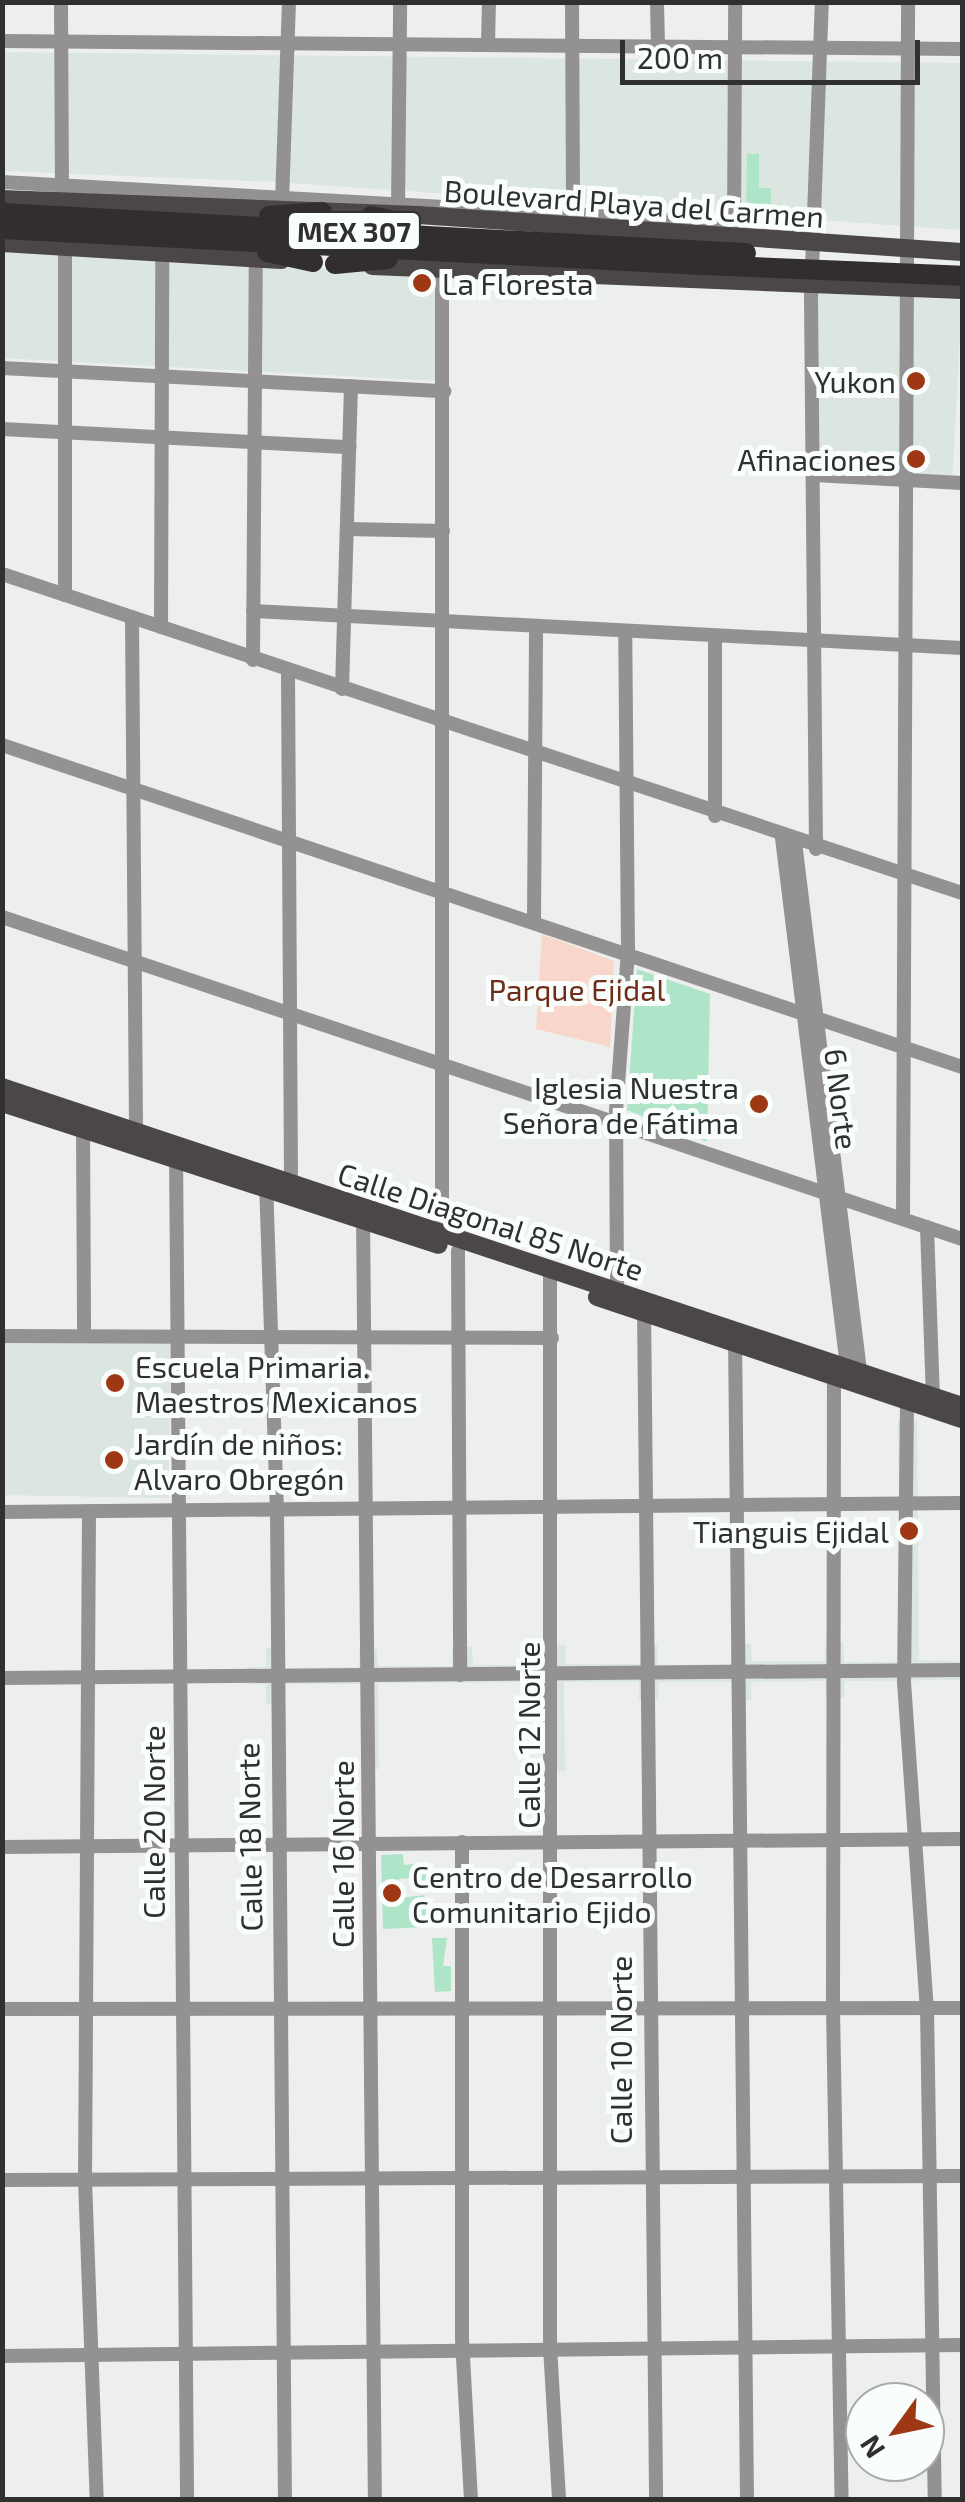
<!DOCTYPE html>
<meta charset="utf-8">
<style>
body{margin:0}
#map{position:relative;width:965px;height:2502px;overflow:hidden;background:#ecefed;font-family:"Exo 2",sans-serif}
div>[style]{position:absolute}
[style*='--x']{left:calc(var(--x)*1px);top:calc(var(--y)*1px);width:calc(var(--w)*1px);rotate:calc(var(--a)*1deg)}
.built>*{inset:0;background:#dbe6e0;transform-origin:0 0}
.green>*{inset:0;background:#f9d6cb}
.building>*{inset:0;background:#aee5c9}
.minor>*{height:14px;margin:-7px;padding:0 7px;transform-origin:7px;border-radius:7px;background:#939191}
.major>*{height:18px;margin:-9px;padding:0 9px;transform-origin:9px;border-radius:9px;background:#4a4746}
.highway>*{height:20px;margin:-10px;padding:0 10px;transform-origin:10px;border-radius:10px;background:#312e2d}
.highway-bridge>*{height:20px;margin:-10px;padding:0 10px;transform-origin:10px;border-radius:10px;background:#312e2d}
.dots>*{width:28px;height:28px;translate:-50% -50%;box-sizing:border-box;border:5px solid #f9fdfb;border-radius:50%}
span{translate:-50% -50%;white-space:nowrap;text-align:center;line-height:1.15;-webkit-text-stroke:10px #f9fdfb;paint-order:stroke}
.shield-label span{padding:2px 8px;background:#f9fdfb;border:2px solid;border-radius:8px;-webkit-text-stroke-width:0}
.shield-label{font-size:28px;color:#2f302f;font-weight:700}
.street-label{font-size:30px;color:#2f302f}
.poi-label{font-size:30px;color:#2f302f}
.left{translate:0 -50%;text-align:left}
.right{translate:-100% -50%;text-align:right}
.park-label{font-size:30px;color:#6e2d18}
.frame{position:absolute;inset:0;border:5px solid #2f302f;pointer-events:none}
.north{position:absolute;left:845px;top:2382px;width:100px;height:100px;box-sizing:border-box;background:#f9fdfb;border:2px solid #a8aba9;border-radius:50%;rotate:237deg;font-size:28px;font-weight:700;line-height:40px;text-align:center;color:#2f302f}
.north::after{content:'';display:block;margin:auto;width:35px;height:45px;background:#9e3714;clip-path:polygon(50% 0,100% 100%,50% 72%,0 100%)}
.scale{position:absolute;left:620px;top:40px;width:300px;height:45px;box-sizing:border-box;border:5px solid #2f302f;border-top:0;padding-left:12px;font-size:30px;line-height:35px;white-space:nowrap;color:#2f302f;-webkit-text-stroke:8px #f9fdfb;paint-order:stroke}
</style>
<div id="map">
<div class="built">
<i style="clip-path:polygon(2px 52px,962px 63px,962px 230px,276px 182px,3px 171px)"></i>
<i style="left:2px;top:252px;width:441px;height:106px;rotate:3deg"></i>
<i style="left:816px;top:292px;width:146px;height:180px;rotate:3deg"></i>
<i style="left:171px;top:1343px;width:155px;height:169px;rotate:91deg"></i>
<i style="clip-path:polygon(898px 1421px,917px 1421px,919px 1660px,962px 1661px,962px 1680px,845px 1681px,844px 1698px,826px 1698px,825px 1681px,751px 1682px,751px 1700px,732px 1700px,731px 1682px,659px 1682px,658px 1700px,639px 1700px,639px 1682px,564px 1682px,565px 1771px,548px 1771px,546px 1682px,378px 1683px,379px 1769px,361px 1769px,360px 1684px,284px 1684px,284px 1704px,266px 1704px,266px 1684px,247px 1684px,247px 1667px,266px 1667px,266px 1648px,284px 1648px,285px 1668px,359px 1667px,359px 1649px,377px 1649px,378px 1666px,452px 1666px,452px 1647px,472px 1647px,473px 1665px,546px 1665px,547px 1645px,565px 1645px,566px 1664px,640px 1664px,640px 1645px,657px 1645px,658px 1665px,731px 1664px,731px 1645px,751px 1644px,752px 1661px,825px 1661px,825px 1642px,843px 1642px,844px 1662px,901px 1662px)"></i>
</div>
<div class="green">
<i style="clip-path:polygon(542px 934px,614px 961px,610px 1047px,536px 1029px)"></i>
</div>
<div class="building">
<i style="clip-path:polygon(747px 154px,759px 154px,759px 188px,771px 188px,771px 215px,746px 213px)"></i>
<i style="clip-path:polygon(637px 969px,710px 994px,707px 1142px,627px 1110px)"></i>
<i style="clip-path:polygon(403px 1854px,404px 1865px,419px 1863px,432px 1880px,420px 1890px,412px 1878px,399px 1879px,400px 1898px,424px 1895px,429px 1927px,383px 1929px,381px 1855px)"></i>
<i style="clip-path:polygon(432px 1938px,447px 1938px,443px 1966px,451px 1966px,451px 1991px,435px 1992px)"></i>
</div>
<div class="minor">
<i style="--x:61;--y:2;--w:189;--a:89.7"></i>
<i style="--x:572;--y:2;--w:220;--a:89.7"></i>
<i style="--x:657;--y:2;--w:44;--a:88.7"></i>
<i style="--x:2;--y:41;--w:960;--a:0.48"></i>
<i style="--x:488;--y:45;--w:43;--a:-88.7"></i>
<i style="--x:2;--y:182;--w:816;--a:3.23"></i>
<i style="--x:282;--y:202;--w:200;--a:-88"></i>
<i style="--x:398;--y:208;--w:206;--a:-89.4"></i>
<i style="--x:734;--y:231;--w:229;--a:-89.7"></i>
<i style="--x:65;--y:246;--w:349;--a:90"></i>
<i style="--x:442;--y:270;--w:963;--a:90"></i>
<i style="--x:2;--y:368;--w:443;--a:3"></i>
<i style="--x:2;--y:429;--w:348;--a:3"></i>
<i style="--x:814;--y:475;--w:148;--a:3.1"></i>
<i style="--x:347;--y:529;--w:96;--a:1.2"></i>
<i style="--x:2;--y:574;--w:1012;--a:18.38"></i>
<i style="--x:253;--y:611;--w:710;--a:2.99"></i>
<i style="--x:132;--y:617;--w:514;--a:89.55"></i>
<i style="--x:161;--y:627;--w:374;--a:-89.8"></i>
<i style="--x:253;--y:660;--w:401;--a:-89.6"></i>
<i style="--x:288;--y:673;--w:510;--a:89.66"></i>
<i style="--x:342;--y:689;--w:303;--a:-88.3"></i>
<i style="--x:2;--y:745;--w:1013;--a:18.54"></i>
<i style="--x:715;--y:816;--w:180;--a:-90"></i>
<i style="--x:782;--y:838;--w:533;--a:82.99"></i>
<i style="--x:795;--y:842;--w:533;--a:82.99"></i>
<i style="--x:816;--y:849;--w:552;--a:-90.52"></i>
<i style="--x:811;--y:297;--w:295;--a:-87.9"></i>
<i style="--x:2;--y:917;--w:1013;--a:18.54"></i>
<i style="--x:534;--y:921;--w:293;--a:-89.6"></i>
<i style="--x:83;--y:1128;--w:207;--a:89.7"></i>
<i style="--x:176;--y:1151;--w:1349;--a:89.53"></i>
<i style="--x:266;--y:1181;--w:329;--a:88.1"></i>
<i style="--x:277;--y:1510;--w:990;--a:89.54"></i>
<i style="--x:363;--y:1214;--w:1286;--a:89.47"></i>
<i style="--x:903;--y:1218;--w:1216;--a:-89.76"></i>
<i style="--x:927;--y:1227;--w:169;--a:88"></i>
<i style="--x:458;--y:1251;--w:424;--a:89.7"></i>
<i style="--x:550;--y:1269;--w:1078;--a:90"></i>
<i style="--x:550;--y:2347;--w:153;--a:86.6"></i>
<i style="--x:617;--y:1292;--w:181;--a:-90.3"></i>
<i style="--x:616;--y:1111;--w:161;--a:-85.7"></i>
<i style="--x:628;--y:950;--w:319;--a:-90.5"></i>
<i style="--x:644;--y:1305;--w:1195;--a:89.42"></i>
<i style="--x:735;--y:1335;--w:1165;--a:89.41"></i>
<i style="--x:2;--y:1336;--w:550;--a:0.21"></i>
<i style="--x:834;--y:1376;--w:632;--a:90.09"></i>
<i style="--x:833;--y:2008;--w:492;--a:89"></i>
<i style="--x:907;--y:1401;--w:281;--a:90.6"></i>
<i style="--x:904;--y:1682;--w:327;--a:86"></i>
<i style="--x:927;--y:2008;--w:492;--a:89.1"></i>
<i style="--x:89;--y:1511;--w:669;--a:90.34"></i>
<i style="--x:85;--y:2180;--w:320;--a:87.9"></i>
<i style="--x:2;--y:1512;--w:960;--a:-0.54"></i>
<i style="--x:2;--y:1678;--w:960;--a:-0.48"></i>
<i style="--x:462;--y:1842;--w:497;--a:90"></i>
<i style="--x:462;--y:2339;--w:161;--a:86.8"></i>
<i style="--x:2;--y:1847;--w:960;--a:-0.48"></i>
<i style="--x:2;--y:2009;--w:960;--a:-0.06"></i>
<i style="--x:2;--y:2180;--w:960;--a:-0.24"></i>
<i style="--x:2;--y:2356;--w:960;--a:-0.66"></i>
</div>
<div class="major">
<i style="--x:2;--y:199;--w:416;--a:2.2"></i>
<i style="--x:418;--y:215;--w:545;--a:3.89"></i>
<i style="--x:2;--y:243;--w:280;--a:3.5"></i>
<i style="--x:372;--y:266;--w:590;--a:2.33"></i>
<i style="--x:2;--y:1087;--w:1012;--a:18.38"></i>
<i style="--x:2;--y:1103;--w:459;--a:18"></i>
<i style="--x:597;--y:1297;--w:385;--a:18.5"></i>
</div>
<div class="highway">
<i style="--x:2;--y:213;--w:705;--a:3.09"></i>
<i style="--x:269;--y:216;--w:53;--a:-4.3"></i>
<i style="--x:371;--y:216;--w:40;--a:12"></i>
<i style="--x:2;--y:229;--w:703;--a:2.94"></i>
<i style="--x:267;--y:252;--w:47;--a:12.3"></i>
<i style="--x:335;--y:264;--w:53;--a:-5.4"></i>
</div>
<div class="highway-bridge">
<i style="--x:706;--y:251;--w:40;--a:2.9"></i>
<i style="--x:704;--y:265;--w:258;--a:2.4"></i>
</div>
<div class="dots">
<i style="left:422px;top:283px;background:#9e3714"></i>
<i style="left:916px;top:381px;background:#9e3714"></i>
<i style="left:916px;top:459px;background:#9e3714"></i>
<i style="left:759px;top:1104px;background:#9e3714"></i>
<i style="left:115px;top:1383px;background:#9e3714"></i>
<i style="left:114px;top:1460px;background:#9e3714"></i>
<i style="left:909px;top:1531px;background:#9e3714"></i>
<i style="left:392px;top:1893px;background:#9e3714"></i>
</div>
<div class="shield-label">
<span style="left:354px;top:231px">MEX 307</span>
</div>
<div class="street-label">
<span style="left:634px;top:203px;rotate:4deg">Boulevard Playa del Carmen</span>
<span style="left:842px;top:1099px;rotate:83deg">6 Norte</span>
<span style="left:491px;top:1221px;rotate:18deg">Calle Diagonal 85 Norte</span>
<span style="left:528px;top:1735px;rotate:-90deg">Calle 12 Norte</span>
<span style="left:153px;top:1822px;rotate:-90deg">Calle 20 Norte</span>
<span style="left:249px;top:1837px;rotate:-91deg">Calle 18 Norte</span>
<span style="left:342px;top:1854px;rotate:-90deg">Calle 16 Norte</span>
<span style="left:620px;top:2050px;rotate:-90deg">Calle 10 Norte</span>
</div>
<div class="poi-label">
<span class="left" style="left:442px;top:283px">La Floresta</span>
<span class="right" style="left:896px;top:381px">Yukon</span>
<span class="right" style="left:896px;top:459px">Afinaciones</span>
<span class="right" style="left:739px;top:1104px">Iglesia Nuestra<br>Señora de Fátima</span>
<span class="left" style="left:135px;top:1383px">Escuela Primaria.<br>Maestros Mexicanos</span>
<span class="left" style="left:134px;top:1460px">Jardín de niños:<br>Alvaro Obregón</span>
<span class="right" style="left:889px;top:1531px">Tianguis Ejidal</span>
<span class="left" style="left:412px;top:1893px">Centro de Desarrollo<br>Comunitario Ejido</span>
</div>
<div class="park-label">
<span style="left:577px;top:989px">Parque Ejidal</span>
</div>
<div class="frame"></div>
<div class="north">N</div>
<div class="scale">200 m</div>
</div>
